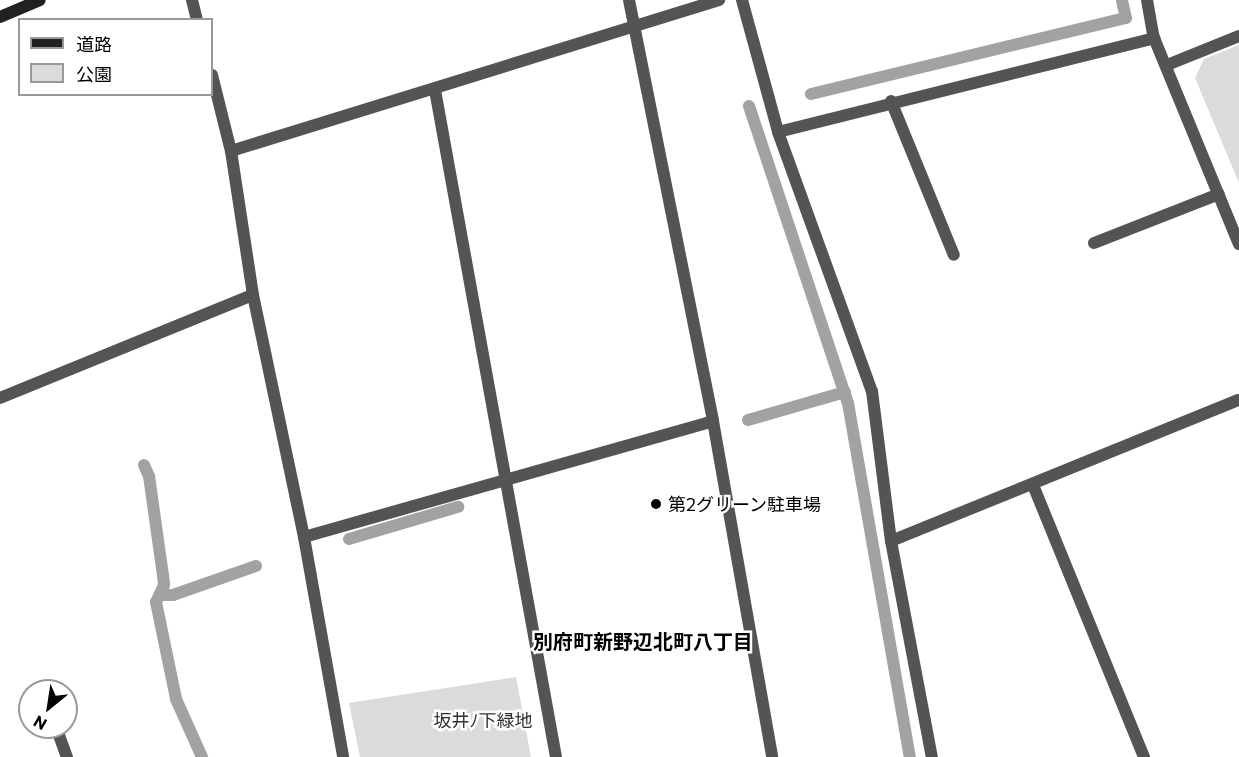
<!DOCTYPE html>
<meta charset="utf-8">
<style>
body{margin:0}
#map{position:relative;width:1239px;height:757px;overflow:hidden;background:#fff;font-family:Commissioner,"Noto Sans JP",sans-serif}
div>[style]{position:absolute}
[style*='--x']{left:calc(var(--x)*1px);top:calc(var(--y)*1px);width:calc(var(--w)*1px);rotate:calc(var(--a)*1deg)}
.green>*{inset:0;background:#dbdbdb}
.stream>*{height:12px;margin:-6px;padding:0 6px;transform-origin:6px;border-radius:6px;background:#a2a2a2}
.street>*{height:12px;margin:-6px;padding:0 6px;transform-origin:6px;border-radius:6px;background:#545454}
.secondary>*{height:12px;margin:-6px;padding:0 6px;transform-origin:6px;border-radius:6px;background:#212121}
.dots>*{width:16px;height:16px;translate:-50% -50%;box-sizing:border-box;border:3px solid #fff;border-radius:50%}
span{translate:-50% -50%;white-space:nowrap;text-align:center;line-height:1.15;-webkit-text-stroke:5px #fff;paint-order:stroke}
.poi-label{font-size:18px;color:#000}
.left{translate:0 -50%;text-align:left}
.park-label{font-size:18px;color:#323232}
.neighbourhood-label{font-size:20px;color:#000;font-weight:700}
.legend{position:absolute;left:18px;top:18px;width:195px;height:78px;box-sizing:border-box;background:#fff;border:2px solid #999;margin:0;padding:8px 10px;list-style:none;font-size:18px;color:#000}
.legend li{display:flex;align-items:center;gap:12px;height:30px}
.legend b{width:30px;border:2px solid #999}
.north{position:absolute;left:18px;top:679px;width:60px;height:60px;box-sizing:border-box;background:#fff;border:2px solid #999;border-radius:50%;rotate:210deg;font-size:16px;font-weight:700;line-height:24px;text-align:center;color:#000}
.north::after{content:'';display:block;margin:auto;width:21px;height:27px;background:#000;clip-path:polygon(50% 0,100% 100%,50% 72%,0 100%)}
</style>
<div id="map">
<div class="green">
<i style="clip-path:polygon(1239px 45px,1239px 183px,1195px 78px,1204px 59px)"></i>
<i style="clip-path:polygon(516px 677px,531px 757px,360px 757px,349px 703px)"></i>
</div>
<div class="stream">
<i style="--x:811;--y:94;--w:324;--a:-13.6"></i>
<i style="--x:1126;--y:18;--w:18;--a:-103"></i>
<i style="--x:749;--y:106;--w:313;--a:71.6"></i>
<i style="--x:848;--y:403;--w:359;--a:80.1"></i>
<i style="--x:748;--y:420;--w:101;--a:-16.1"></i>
<i style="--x:144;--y:465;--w:12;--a:66"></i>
<i style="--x:149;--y:476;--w:100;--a:82"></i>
<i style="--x:163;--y:575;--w:10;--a:84"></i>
<i style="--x:164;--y:585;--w:19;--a:115"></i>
<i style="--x:156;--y:602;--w:99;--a:78.3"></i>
<i style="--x:176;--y:699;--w:64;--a:65.9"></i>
<i style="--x:349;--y:539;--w:114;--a:-16.4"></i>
<i style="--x:160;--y:595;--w:13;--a:0"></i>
<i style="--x:173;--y:595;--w:88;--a:-19.3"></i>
</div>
<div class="street">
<i style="--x:192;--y:0;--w:21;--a:76"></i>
<i style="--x:629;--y:0;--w:429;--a:78.7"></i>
<i style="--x:713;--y:421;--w:341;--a:80"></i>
<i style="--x:742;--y:0;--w:137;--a:74.7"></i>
<i style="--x:778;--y:132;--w:276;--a:70.1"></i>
<i style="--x:872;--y:391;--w:151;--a:82.8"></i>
<i style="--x:891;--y:541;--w:220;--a:79.3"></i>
<i style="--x:1147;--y:0;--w:39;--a:80"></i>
<i style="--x:1154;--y:38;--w:223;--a:67.6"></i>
<i style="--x:1167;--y:65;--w:78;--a:-21.9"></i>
<i style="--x:212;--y:75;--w:78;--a:76"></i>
<i style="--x:231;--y:151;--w:146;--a:81.3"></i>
<i style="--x:253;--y:295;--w:247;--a:78.1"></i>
<i style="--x:304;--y:537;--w:223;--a:79.9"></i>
<i style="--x:435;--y:90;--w:678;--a:79.72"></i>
<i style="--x:891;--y:101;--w:166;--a:67.8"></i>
<i style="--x:778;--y:132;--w:388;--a:-14"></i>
<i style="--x:231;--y:151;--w:511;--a:-17.19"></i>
<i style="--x:1094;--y:243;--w:134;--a:-21.4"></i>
<i style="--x:0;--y:398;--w:273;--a:-22.2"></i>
<i style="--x:1033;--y:485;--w:294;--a:67.8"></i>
<i style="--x:304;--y:537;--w:425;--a:-15.8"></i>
<i style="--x:891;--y:541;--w:375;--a:-22.1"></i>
<i style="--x:56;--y:727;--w:32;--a:70"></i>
</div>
<div class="secondary">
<i style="--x:0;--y:17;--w:43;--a:-23"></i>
</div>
<div class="dots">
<i style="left:656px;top:504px;background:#000"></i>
</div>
<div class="poi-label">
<span class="left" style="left:668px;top:504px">第2グリーン駐車場</span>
</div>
<div class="park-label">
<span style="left:483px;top:720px">坂井ﾉ下緑地</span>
</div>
<div class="neighbourhood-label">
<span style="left:643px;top:641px">別府町新野辺北町八丁目</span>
</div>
<ul class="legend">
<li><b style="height:8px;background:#212121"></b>道路</li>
<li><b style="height:16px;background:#dbdbdb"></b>公園</li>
</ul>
<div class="north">N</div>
</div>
